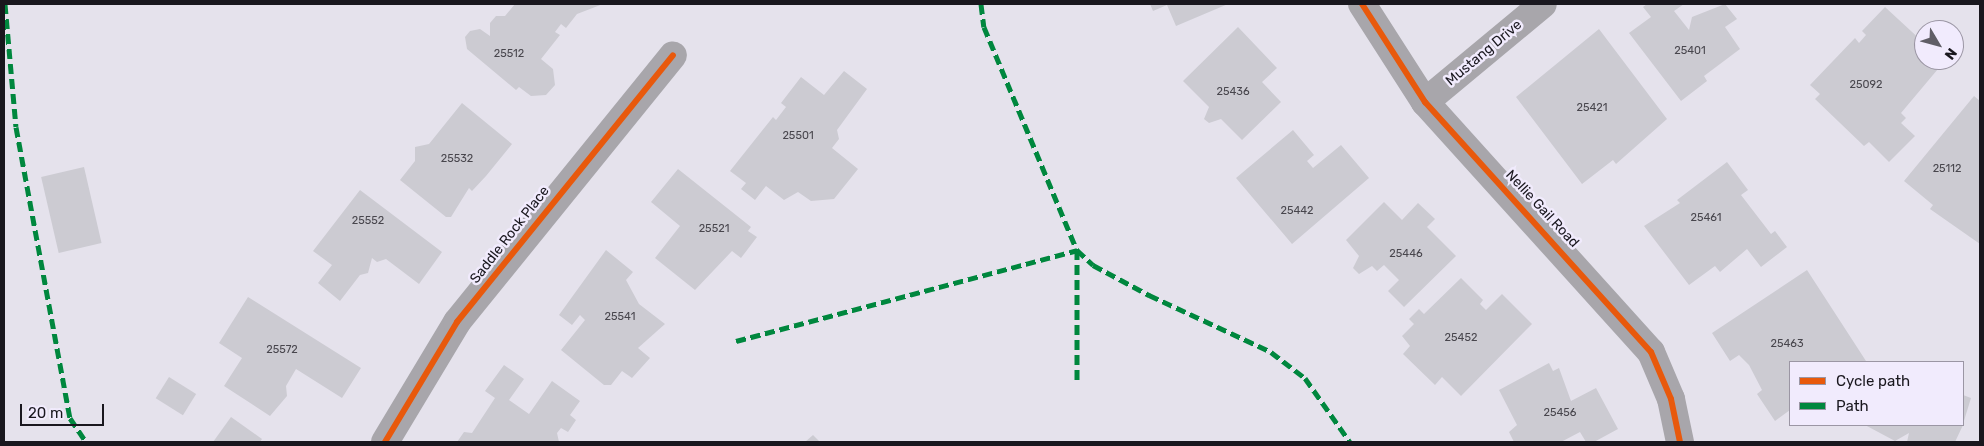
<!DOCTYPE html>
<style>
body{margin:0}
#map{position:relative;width:1984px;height:446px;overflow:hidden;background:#e5e2ec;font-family:Rubik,sans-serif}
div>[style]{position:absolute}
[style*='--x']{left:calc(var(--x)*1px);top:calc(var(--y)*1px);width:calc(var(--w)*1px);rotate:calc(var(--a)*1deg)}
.building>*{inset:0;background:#cccbd2;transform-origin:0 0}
.minor>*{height:28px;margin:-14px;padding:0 14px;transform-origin:14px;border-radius:14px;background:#a8a6ab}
.quiet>*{height:5px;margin-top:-2.5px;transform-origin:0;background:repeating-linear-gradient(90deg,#00873e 0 10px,transparent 0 15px)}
.cycleway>*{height:6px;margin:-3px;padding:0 3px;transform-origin:3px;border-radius:3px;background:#e8590c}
span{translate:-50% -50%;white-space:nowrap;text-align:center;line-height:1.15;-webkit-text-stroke:5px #f1ebfd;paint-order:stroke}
.number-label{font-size:11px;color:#48464d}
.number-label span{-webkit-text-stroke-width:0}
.street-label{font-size:14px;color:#19171e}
.frame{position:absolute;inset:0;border:5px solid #19171e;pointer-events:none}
.legend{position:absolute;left:1789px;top:361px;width:175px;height:65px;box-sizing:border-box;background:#f1ebfd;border:1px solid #9b96a4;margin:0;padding:6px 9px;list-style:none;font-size:15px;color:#19171e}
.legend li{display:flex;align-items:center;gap:10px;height:25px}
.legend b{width:25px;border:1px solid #9b96a4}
.north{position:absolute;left:1914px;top:20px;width:50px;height:50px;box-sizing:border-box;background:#f1ebfd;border:1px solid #9b96a4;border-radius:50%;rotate:127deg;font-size:14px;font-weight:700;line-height:20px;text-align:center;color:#19171e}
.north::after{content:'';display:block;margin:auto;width:18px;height:22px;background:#605e66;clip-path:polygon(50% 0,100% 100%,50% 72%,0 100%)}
.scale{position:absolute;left:20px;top:404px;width:84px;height:22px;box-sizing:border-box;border:2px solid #19171e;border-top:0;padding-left:6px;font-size:15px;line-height:18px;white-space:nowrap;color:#19171e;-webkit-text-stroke:4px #f1ebfd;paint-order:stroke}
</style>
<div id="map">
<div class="building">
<i style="clip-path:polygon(515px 4px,603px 4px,577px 14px,566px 28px,561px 24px,555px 32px,560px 35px,541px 59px,553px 69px,555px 85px,546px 95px,531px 96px,519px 87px,516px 90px,467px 49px,465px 37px,470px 31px,480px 29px,490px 36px,490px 23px,496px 16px,505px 16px)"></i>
<i style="clip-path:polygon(1150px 4px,1228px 4px,1176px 26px,1167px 5px,1153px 11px)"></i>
<i style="clip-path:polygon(1647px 4px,1684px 4px,1674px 11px,1689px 30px,1692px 17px,1725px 4px,1737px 19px,1725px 27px,1740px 49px,1704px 76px,1707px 81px,1681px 101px,1629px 33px,1651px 17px,1643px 7px)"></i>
<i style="clip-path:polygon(1885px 7px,1924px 43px,1924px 60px,1943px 63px,1901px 113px,1906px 118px,1901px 123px,1915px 136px,1889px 162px,1869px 142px,1864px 146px,1815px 99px,1820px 94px,1810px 85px,1855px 38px,1859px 43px,1866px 35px,1862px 31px)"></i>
<i style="clip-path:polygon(1238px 27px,1277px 68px,1262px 82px,1281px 102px,1242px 140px,1221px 119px,1209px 123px,1204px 119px,1209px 107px,1183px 81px)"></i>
<i style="clip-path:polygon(1599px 29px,1667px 119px,1616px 164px,1613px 160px,1582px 184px,1516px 97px)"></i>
<i style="clip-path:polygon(844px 71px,867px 89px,837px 130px,839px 139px,832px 148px,858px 169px,834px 199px,811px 201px,798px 192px,784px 200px,766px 186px,755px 200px,741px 189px,746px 183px,730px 171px,773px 117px,776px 120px,786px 107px,781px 103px,801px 77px,824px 95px)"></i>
<i style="clip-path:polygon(1974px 96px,1980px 101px,1980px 244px,1930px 209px,1933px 205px,1904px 181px)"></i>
<i style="clip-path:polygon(462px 103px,512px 144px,486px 176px,472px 191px,469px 188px,451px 217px,446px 217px,400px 180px,415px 161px,415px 147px,429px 144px)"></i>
<i style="clip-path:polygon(1293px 130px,1314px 155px,1307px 161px,1313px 168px,1341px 145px,1369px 178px,1292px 244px,1236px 178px)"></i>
<i style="clip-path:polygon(1727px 162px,1748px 190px,1741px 195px,1771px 234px,1775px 231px,1787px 247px,1761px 267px,1747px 249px,1720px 272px,1715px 266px,1689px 285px,1644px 226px,1680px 203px,1677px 200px)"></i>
<i style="left:84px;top:167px;width:78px;height:44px;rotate:77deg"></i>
<i style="clip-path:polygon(678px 169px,751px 227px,748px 231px,757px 237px,741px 258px,732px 251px,695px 290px,655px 258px,680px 226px,651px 202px)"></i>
<i style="clip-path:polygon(360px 190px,442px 252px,419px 284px,386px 259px,377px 262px,372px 258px,368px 273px,360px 275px,340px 301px,318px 283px,332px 265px,313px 251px)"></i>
<i style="clip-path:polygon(1384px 202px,1402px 220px,1418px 203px,1435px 219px,1427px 227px,1456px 256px,1404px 307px,1388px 291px,1399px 280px,1384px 265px,1377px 271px,1372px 266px,1359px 274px,1353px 268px,1359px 256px,1346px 240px)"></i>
<i style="clip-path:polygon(606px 250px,633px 272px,626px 280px,639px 304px,665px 324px,638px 348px,650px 358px,632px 378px,622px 371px,611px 385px,604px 385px,561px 350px,585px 320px,580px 315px,572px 325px,559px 315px)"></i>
<i style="clip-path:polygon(1807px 270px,1866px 361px,1790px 362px,1790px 410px,1775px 421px,1757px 394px,1762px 390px,1749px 365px,1739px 355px,1730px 361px,1712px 333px)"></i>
<i style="clip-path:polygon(1461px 278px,1483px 300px,1480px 304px,1486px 310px,1502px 294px,1532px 324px,1461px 396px,1442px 377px,1435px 385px,1403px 354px,1410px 346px,1402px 336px,1414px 324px,1409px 319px,1419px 309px,1424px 314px)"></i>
<i style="clip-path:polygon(248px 297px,361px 368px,342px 398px,296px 369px,286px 386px,287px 396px,270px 416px,224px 386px,242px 358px,219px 343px)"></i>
<i style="clip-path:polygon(1549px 363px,1553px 371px,1559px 368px,1571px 401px,1596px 388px,1618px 429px,1594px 442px,1586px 442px,1580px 432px,1561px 442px,1514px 442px,1509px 432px,1517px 425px,1499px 390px)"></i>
<i style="clip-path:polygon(504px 365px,524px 379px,509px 400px,529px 414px,552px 381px,580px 401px,570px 415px,576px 420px,568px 432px,561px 428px,557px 433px,559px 442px,457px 442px,464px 432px,472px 433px,495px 398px,485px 391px)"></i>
<i style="left:169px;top:377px;width:32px;height:25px;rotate:32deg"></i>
<i style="clip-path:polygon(1963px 395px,1971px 398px,1963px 424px)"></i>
<i style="clip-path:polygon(231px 417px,262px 439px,260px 442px,213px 442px)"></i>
<i style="clip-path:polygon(1865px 425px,1963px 425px,1955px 442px,1907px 442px,1909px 433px,1895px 441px)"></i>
<i style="clip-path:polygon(813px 435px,820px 442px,805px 442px)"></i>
</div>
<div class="minor">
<i style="--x:1362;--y:4;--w:117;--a:57.3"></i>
<i style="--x:1425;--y:102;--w:337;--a:47.9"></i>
<i style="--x:1651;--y:352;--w:51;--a:66.9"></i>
<i style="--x:1671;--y:399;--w:44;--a:78.2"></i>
<i style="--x:1425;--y:102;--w:153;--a:-39.7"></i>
<i style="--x:385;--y:442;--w:140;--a:-59"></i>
<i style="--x:457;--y:322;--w:343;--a:-51"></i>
</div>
<div class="quiet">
<i style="--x:5;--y:4;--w:123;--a:84.9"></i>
<i style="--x:16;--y:127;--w:296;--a:79.5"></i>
<i style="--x:70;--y:418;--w:29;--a:56"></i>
<i style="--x:981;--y:4;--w:23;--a:83"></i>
<i style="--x:984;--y:27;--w:242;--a:67.4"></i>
<i style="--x:1077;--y:250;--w:22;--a:43"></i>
<i style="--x:1093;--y:265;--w:64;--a:28.2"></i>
<i style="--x:1149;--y:295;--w:135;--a:25"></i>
<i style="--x:1271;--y:352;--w:43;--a:37.4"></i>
<i style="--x:1305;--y:378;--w:78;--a:54.9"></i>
<i style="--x:736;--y:341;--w:353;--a:-14.9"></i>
<i style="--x:1077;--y:250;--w:132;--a:90"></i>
</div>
<div class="cycleway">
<i style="--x:1362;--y:4;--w:117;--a:57.3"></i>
<i style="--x:1425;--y:102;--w:337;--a:47.9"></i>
<i style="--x:1651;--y:352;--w:51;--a:66.9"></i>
<i style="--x:1671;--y:399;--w:44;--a:78.2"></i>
<i style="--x:385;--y:442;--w:140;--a:-59"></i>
<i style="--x:457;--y:322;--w:343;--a:-51"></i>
</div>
<div class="number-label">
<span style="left:1690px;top:51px">25401</span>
<span style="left:509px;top:54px">25512</span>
<span style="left:1866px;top:85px">25092</span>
<span style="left:1233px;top:92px">25436</span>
<span style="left:1592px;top:108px">25421</span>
<span style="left:798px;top:136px">25501</span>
<span style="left:457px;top:159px">25532</span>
<span style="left:1947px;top:169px">25112</span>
<span style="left:1297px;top:211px">25442</span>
<span style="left:1706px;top:218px">25461</span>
<span style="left:368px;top:221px">25552</span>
<span style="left:714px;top:229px">25521</span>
<span style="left:1406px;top:254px">25446</span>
<span style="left:620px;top:317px">25541</span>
<span style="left:1461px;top:338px">25452</span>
<span style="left:1787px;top:344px">25463</span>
<span style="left:282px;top:350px">25572</span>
<span style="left:1560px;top:413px">25456</span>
</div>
<div class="street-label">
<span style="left:1484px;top:53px;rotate:-40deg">Mustang Drive</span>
<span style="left:1542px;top:209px;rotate:47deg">Nellie Gail Road</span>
<span style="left:510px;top:235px;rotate:-52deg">Saddle Rock Place</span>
</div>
<div class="frame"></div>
<ul class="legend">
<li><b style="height:6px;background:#e8590c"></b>Cycle path</li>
<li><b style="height:6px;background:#00873e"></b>Path</li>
</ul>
<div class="north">N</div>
<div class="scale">20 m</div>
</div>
